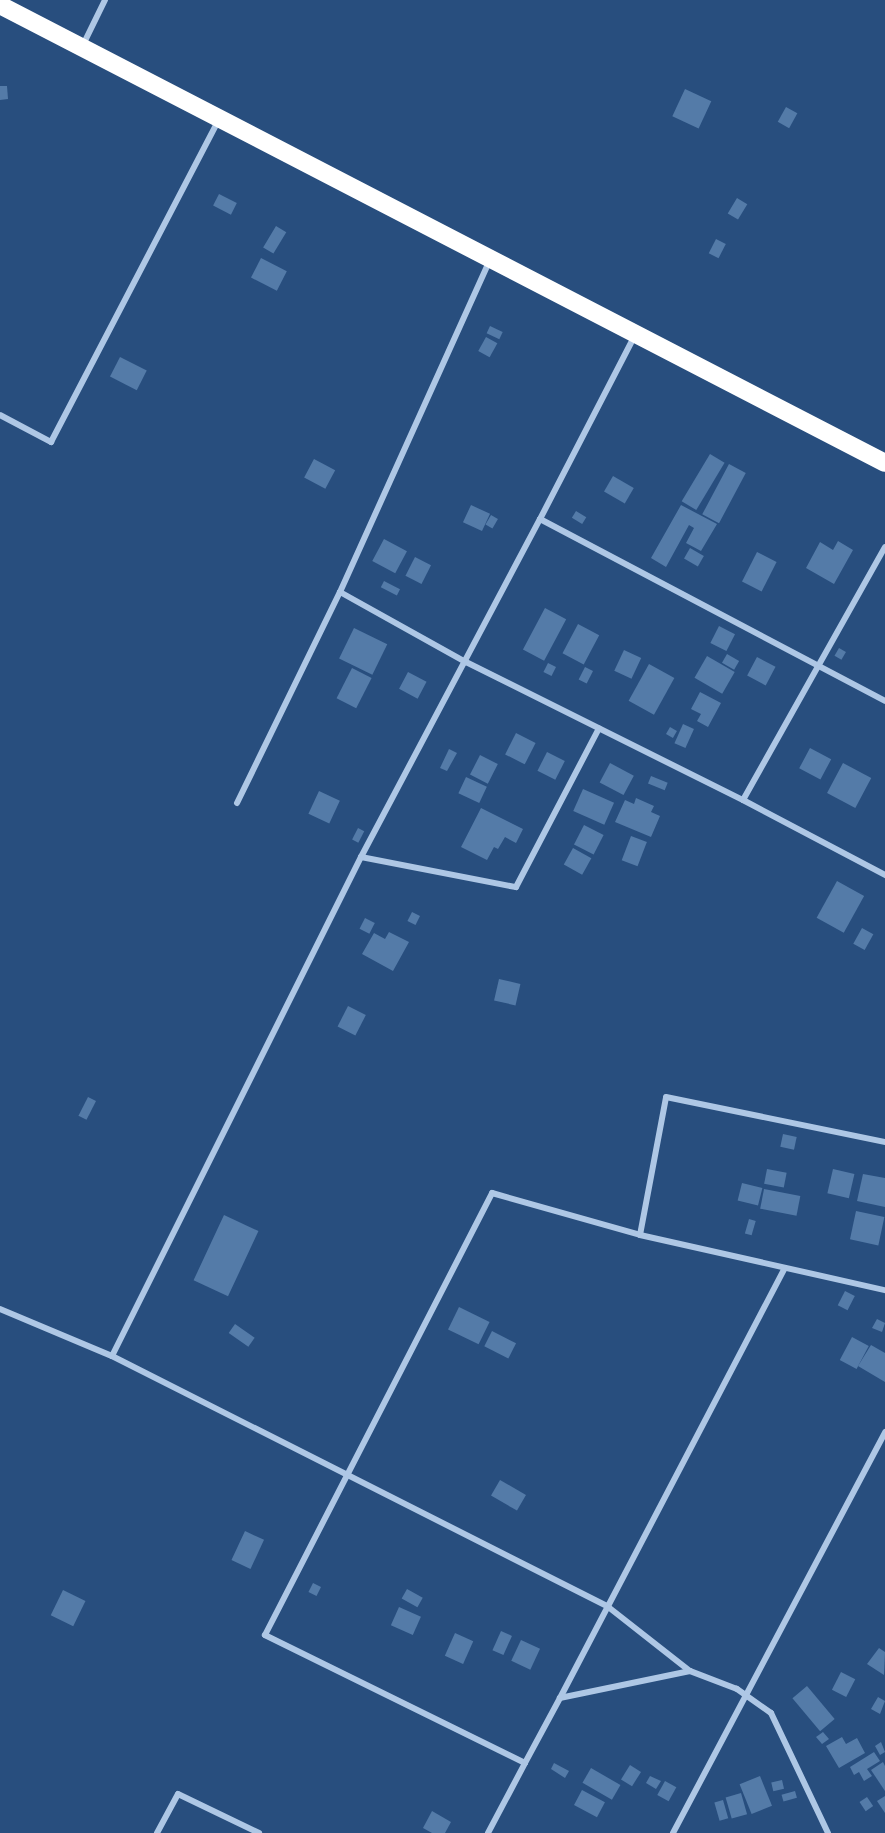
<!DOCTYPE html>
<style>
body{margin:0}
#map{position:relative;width:885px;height:1833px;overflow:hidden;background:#284e7e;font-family:Montserrat,sans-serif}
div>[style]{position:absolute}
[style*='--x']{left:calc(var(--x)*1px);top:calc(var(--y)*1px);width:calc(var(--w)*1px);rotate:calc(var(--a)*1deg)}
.building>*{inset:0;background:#547ba8;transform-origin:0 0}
.street>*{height:6px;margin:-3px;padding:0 3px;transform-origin:3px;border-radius:3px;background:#aec7e5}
.highway>*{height:18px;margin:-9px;padding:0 9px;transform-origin:9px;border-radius:9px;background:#fff}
span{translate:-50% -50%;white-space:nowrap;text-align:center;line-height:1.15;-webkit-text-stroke:4.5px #284e7e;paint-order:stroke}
</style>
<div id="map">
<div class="building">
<i style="clip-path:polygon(0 86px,7px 86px,8px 99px,0 100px)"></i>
<i style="left:685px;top:89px;width:29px;height:30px;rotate:25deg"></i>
<i style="left:786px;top:107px;width:13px;height:17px;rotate:29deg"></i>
<i style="left:219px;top:194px;width:20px;height:13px;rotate:27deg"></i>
<i style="left:737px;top:198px;width:12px;height:18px;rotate:31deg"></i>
<i style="left:276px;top:226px;width:12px;height:25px;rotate:31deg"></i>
<i style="left:716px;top:239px;width:11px;height:16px;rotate:27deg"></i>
<i style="left:261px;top:258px;width:29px;height:22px;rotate:27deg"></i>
<i style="left:490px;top:326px;width:14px;height:8px;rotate:25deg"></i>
<i style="left:486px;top:337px;width:13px;height:16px;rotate:29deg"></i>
<i style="left:120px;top:357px;width:30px;height:22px;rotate:27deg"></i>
<i style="left:710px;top:454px;width:17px;height:55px;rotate:31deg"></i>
<i style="left:314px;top:459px;width:24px;height:21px;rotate:28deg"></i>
<i style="left:729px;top:464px;width:19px;height:57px;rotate:28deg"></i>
<i style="left:613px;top:476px;width:24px;height:18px;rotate:30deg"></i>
<i style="left:471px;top:505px;width:21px;height:19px;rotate:25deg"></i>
<i style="clip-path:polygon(681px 505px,717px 524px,701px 551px,686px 543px,694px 528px,689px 525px,666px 567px,651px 558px)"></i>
<i style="left:576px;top:511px;width:12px;height:8px;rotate:31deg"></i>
<i style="left:491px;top:515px;width:8px;height:11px;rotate:30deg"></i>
<i style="left:384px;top:539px;width:26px;height:25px;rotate:28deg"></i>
<i style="clip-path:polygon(838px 541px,853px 550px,834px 584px,806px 568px,820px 542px,833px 550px)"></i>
<i style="left:690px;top:548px;width:16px;height:12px;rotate:30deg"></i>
<i style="left:757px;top:552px;width:22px;height:33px;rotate:27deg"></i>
<i style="left:415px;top:557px;width:18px;height:21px;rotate:27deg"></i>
<i style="left:384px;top:581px;width:18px;height:7px;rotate:27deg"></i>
<i style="left:545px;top:608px;width:24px;height:47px;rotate:28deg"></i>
<i style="left:578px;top:624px;width:24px;height:33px;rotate:28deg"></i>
<i style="left:719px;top:626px;width:18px;height:19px;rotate:27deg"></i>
<i style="left:354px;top:628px;width:37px;height:34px;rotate:26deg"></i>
<i style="left:839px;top:648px;width:8px;height:9px;rotate:30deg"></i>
<i style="left:624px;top:650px;width:19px;height:23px;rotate:25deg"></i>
<i style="left:727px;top:654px;width:14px;height:10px;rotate:30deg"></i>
<i style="left:707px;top:656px;width:32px;height:25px;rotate:30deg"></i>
<i style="left:757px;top:657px;width:21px;height:21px;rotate:28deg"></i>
<i style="left:548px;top:663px;width:9px;height:10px;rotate:27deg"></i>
<i style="left:649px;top:664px;width:29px;height:42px;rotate:29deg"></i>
<i style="left:585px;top:667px;width:9px;height:14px;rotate:27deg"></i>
<i style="left:352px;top:668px;width:22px;height:34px;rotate:27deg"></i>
<i style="left:408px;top:672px;width:21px;height:19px;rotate:28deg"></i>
<i style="clip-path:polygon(700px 692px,721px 703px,708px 727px,697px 721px,701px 714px,691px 709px)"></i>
<i style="left:683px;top:724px;width:12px;height:21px;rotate:24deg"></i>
<i style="left:670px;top:727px;width:8px;height:8px;rotate:30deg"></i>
<i style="left:516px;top:733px;width:22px;height:24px;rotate:27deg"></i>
<i style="left:810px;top:748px;width:24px;height:23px;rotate:28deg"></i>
<i style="clip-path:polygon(449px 749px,457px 753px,447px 771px,440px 768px)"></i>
<i style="left:547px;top:752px;width:20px;height:21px;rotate:27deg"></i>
<i style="left:480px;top:755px;width:20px;height:22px;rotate:27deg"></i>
<i style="left:610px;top:763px;width:27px;height:22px;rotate:28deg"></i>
<i style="left:843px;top:763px;width:32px;height:34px;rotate:28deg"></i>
<i style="left:651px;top:776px;width:18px;height:8px;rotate:22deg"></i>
<i style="left:466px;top:777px;width:23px;height:18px;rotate:25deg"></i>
<i style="left:583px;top:789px;width:34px;height:24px;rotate:24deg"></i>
<i style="left:319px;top:791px;width:23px;height:25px;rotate:25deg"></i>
<i style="clip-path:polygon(636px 798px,654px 806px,651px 812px,660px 816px,651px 837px,615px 822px,625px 800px,634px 804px)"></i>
<i style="clip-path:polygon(481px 808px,523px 829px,516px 843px,505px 837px,498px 849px,494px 847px,487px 860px,461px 847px)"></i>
<i style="left:584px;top:825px;width:22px;height:22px;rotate:27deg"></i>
<i style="left:358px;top:828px;width:7px;height:13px;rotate:27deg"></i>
<i style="left:631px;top:836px;width:17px;height:26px;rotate:21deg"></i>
<i style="left:573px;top:848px;width:21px;height:19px;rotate:29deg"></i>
<i style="left:837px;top:881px;width:31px;height:42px;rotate:29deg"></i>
<i style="left:412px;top:912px;width:9px;height:10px;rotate:27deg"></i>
<i style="left:365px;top:918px;width:11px;height:12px;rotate:27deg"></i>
<i style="left:862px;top:928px;width:13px;height:18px;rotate:29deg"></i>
<i style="clip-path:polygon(389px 932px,409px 942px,393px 971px,362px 954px,374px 933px,385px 939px)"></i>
<i style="left:499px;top:979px;width:22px;height:22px;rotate:13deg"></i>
<i style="left:348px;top:1006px;width:20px;height:23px;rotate:27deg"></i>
<i style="left:88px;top:1097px;width:9px;height:21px;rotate:27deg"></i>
<i style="left:783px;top:1134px;width:14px;height:13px;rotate:12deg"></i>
<i style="left:767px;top:1169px;width:20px;height:15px;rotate:11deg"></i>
<i style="left:833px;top:1169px;width:22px;height:25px;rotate:13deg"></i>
<i style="clip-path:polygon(863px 1174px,885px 1178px,885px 1207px,857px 1201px)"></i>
<i style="left:742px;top:1183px;width:21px;height:18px;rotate:14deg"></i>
<i style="left:764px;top:1189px;width:37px;height:20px;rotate:11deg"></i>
<i style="left:856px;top:1211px;width:29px;height:29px;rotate:12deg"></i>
<i style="left:224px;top:1215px;width:38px;height:72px;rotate:25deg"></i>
<i style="left:749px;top:1219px;width:7px;height:15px;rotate:16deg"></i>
<i style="left:845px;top:1291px;width:11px;height:16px;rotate:27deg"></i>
<i style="left:459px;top:1307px;width:34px;height:25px;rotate:26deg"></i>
<i style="clip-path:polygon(877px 1319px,885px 1323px,882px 1332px,872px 1328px)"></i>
<i style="left:235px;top:1324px;width:24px;height:11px;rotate:35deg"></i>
<i style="left:492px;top:1331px;width:27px;height:17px;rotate:27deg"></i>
<i style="left:852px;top:1337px;width:19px;height:26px;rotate:28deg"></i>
<i style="clip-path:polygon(871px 1345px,885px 1353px,885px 1382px,858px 1366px)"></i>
<i style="left:500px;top:1480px;width:30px;height:18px;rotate:30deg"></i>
<i style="left:245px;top:1531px;width:21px;height:32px;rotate:25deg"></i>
<i style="left:313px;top:1583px;width:9px;height:10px;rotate:27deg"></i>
<i style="left:407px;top:1589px;width:18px;height:11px;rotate:29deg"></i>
<i style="left:63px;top:1590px;width:25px;height:28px;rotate:26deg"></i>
<i style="left:399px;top:1607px;width:24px;height:20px;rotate:24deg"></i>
<i style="left:501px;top:1631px;width:12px;height:21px;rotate:24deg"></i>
<i style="left:455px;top:1633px;width:20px;height:25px;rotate:24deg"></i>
<i style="left:521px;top:1640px;width:21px;height:23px;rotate:25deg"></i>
<i style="clip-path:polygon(879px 1648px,885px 1652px,884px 1675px,867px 1664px)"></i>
<i style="left:841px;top:1672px;width:16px;height:20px;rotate:27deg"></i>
<i style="left:807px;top:1686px;width:43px;height:19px;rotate:50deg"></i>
<i style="clip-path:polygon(878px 1697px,885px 1701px,880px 1714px,871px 1709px)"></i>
<i style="clip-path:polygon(823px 1732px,829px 1739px,822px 1744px,816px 1737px)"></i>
<i style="clip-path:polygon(842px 1737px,846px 1744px,857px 1738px,865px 1753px,839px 1768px,826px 1746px)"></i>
<i style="clip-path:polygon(881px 1742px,885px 1752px,880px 1755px,875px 1746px)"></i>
<i style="clip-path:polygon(874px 1752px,880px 1761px,867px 1769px,872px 1776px,864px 1781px,859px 1772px,854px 1775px,850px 1767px)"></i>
<i style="clip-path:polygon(883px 1762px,885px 1766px,885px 1791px,871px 1770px)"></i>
<i style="clip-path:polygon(554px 1763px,569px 1771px,565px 1778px,551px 1769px)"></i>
<i style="left:630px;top:1765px;width:13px;height:17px;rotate:32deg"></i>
<i style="left:591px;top:1768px;width:34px;height:17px;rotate:30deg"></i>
<i style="clip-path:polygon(650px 1776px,661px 1781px,656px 1789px,646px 1783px)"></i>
<i style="left:760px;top:1776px;width:32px;height:22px;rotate:68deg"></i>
<i style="left:782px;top:1780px;width:9px;height:11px;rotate:77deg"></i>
<i style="left:665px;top:1781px;width:13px;height:16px;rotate:29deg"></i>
<i style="left:582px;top:1790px;width:26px;height:17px;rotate:28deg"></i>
<i style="left:795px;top:1791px;width:7px;height:14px;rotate:74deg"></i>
<i style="left:741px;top:1793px;width:22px;height:16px;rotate:74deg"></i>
<i style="clip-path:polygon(885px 1796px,885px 1813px,877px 1801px)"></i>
<i style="left:867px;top:1797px;width:11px;height:9px;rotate:56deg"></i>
<i style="left:723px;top:1800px;width:19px;height:9px;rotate:74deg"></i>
<i style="clip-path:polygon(432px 1811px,451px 1822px,445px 1833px,432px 1833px,423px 1828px)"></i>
</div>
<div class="street">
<i style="--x:82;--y:47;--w:52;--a:-63.9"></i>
<i style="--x:634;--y:337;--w:205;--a:117.3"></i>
<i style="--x:540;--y:519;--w:390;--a:27.8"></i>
<i style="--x:0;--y:415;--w:58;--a:27.9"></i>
<i style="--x:51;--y:442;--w:362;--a:-62.5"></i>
<i style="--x:340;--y:592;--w:144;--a:29.1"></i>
<i style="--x:466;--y:662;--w:309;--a:26.5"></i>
<i style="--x:743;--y:800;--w:161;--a:27.8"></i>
<i style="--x:743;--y:800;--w:290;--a:-60.7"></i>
<i style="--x:237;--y:803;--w:235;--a:-64"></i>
<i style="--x:340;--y:592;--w:362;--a:-65.7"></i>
<i style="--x:361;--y:857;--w:158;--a:11"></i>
<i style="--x:516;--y:887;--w:179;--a:-62.4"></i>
<i style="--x:640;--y:1235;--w:140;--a:-79.3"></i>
<i style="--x:666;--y:1097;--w:224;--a:11.6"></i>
<i style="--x:0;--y:1309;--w:121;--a:22.8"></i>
<i style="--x:112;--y:1356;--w:555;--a:26.8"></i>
<i style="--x:607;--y:1606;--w:105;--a:38.1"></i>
<i style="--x:112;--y:1356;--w:558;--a:-63.48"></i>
<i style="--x:361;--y:857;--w:382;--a:-62.1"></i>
<i style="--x:560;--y:1698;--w:485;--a:-62.4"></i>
<i style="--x:157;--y:1833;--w:44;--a:-61.7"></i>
<i style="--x:178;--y:1794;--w:90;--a:25.7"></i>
<i style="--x:488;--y:1833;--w:79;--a:-62.1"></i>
<i style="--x:673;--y:1833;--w:454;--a:-62.1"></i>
<i style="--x:828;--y:1833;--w:133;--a:-115.4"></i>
<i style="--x:771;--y:1713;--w:42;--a:-144.8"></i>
<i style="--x:737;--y:1689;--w:50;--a:-159"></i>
<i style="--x:690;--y:1671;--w:133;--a:168.3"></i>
<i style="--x:560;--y:1698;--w:74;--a:118.3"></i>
<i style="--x:525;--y:1763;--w:290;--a:-153.8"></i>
<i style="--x:265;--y:1635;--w:497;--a:-62.8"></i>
<i style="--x:492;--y:1193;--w:154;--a:15.8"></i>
<i style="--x:640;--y:1235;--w:251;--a:12.7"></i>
</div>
<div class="highway">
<i style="--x:0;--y:5;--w:996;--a:27.36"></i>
</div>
</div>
